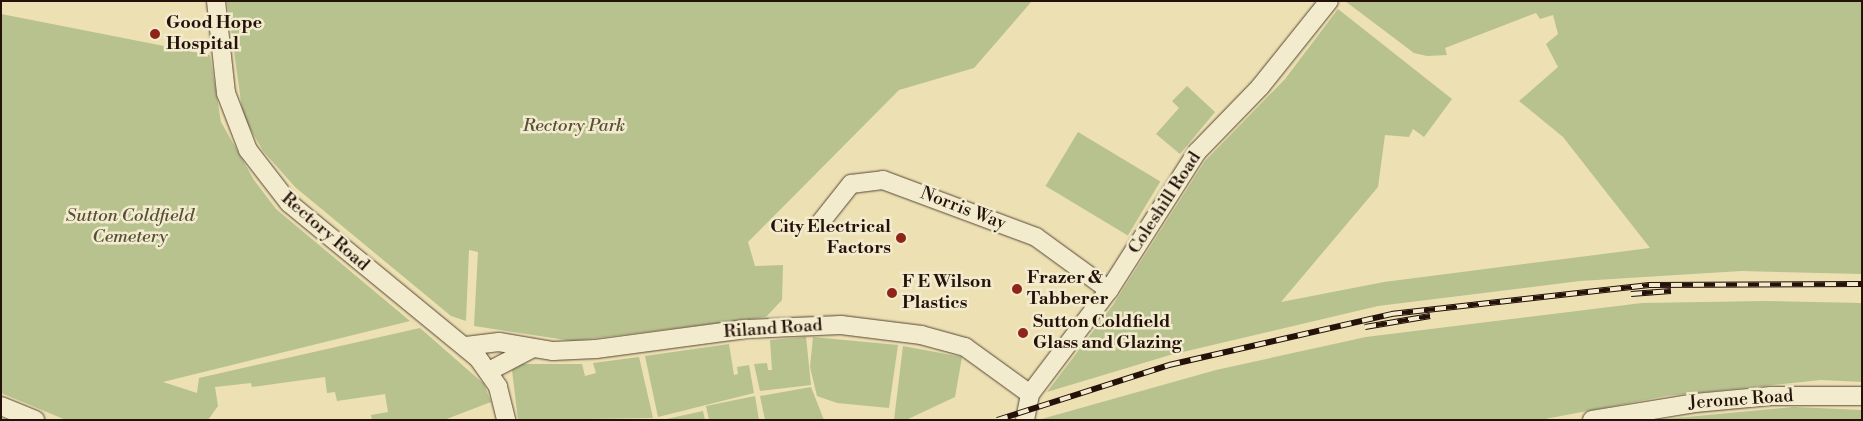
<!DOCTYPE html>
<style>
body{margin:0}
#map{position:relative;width:1863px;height:421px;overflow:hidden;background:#ede0b3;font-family:"Libre Bodoni",serif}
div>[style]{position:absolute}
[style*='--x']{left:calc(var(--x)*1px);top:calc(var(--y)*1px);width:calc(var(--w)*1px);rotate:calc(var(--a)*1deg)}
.green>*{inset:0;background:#b7c28e;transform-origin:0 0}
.roads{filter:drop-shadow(0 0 1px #564634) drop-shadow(0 0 1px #564634)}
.minor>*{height:18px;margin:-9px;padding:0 9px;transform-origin:9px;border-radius:9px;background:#f3ebce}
.rail>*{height:5.5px;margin-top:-2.75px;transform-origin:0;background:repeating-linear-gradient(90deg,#f3ebce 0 11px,#24120a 0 22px);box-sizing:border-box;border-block:1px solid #24120a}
.dots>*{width:14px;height:14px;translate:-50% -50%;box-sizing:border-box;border:2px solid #f3ebce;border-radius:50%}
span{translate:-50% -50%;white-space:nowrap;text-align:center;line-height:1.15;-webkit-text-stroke:5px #f3ebce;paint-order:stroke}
.poi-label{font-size:18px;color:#24120a;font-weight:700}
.left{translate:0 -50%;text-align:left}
.right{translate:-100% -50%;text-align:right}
.park-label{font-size:18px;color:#575038;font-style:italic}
.street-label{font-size:18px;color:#24120a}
.frame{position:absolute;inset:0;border:2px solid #24120a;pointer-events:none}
</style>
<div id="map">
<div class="green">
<i style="clip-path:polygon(227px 1px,1032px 1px,974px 68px,899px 90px,748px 242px,755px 266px,783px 265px,782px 300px,766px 317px,573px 341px,474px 326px,478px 252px,469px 250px,466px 321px,451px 316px,295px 187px,263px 151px,243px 116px)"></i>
<i style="clip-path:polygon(1345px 1px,1862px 1px,1862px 274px,1741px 271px,1580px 281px,1378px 306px,1170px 355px,1047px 392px,1113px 305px,1205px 161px,1285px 79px,1338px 9px,1452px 99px,1424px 137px,1413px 129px,1409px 137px,1385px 135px,1378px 187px,1281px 302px,1384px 282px,1650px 248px,1563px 137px,1519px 101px,1558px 67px,1546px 44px,1558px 34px,1553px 15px,1540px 19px,1536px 13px,1445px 48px,1447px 55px,1427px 56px,1414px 53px)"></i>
<i style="clip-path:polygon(1px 14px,210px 55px,221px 122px,254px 180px,276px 209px,410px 321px,163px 382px,197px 393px,199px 378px,420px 328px,484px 384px,491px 402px,444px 420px,372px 420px,371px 415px,388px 412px,385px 394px,337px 401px,335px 392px,327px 393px,325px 377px,252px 387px,251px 383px,215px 387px,218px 406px,208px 420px,66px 420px,1px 393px)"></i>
<i style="clip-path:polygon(1187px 86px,1215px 112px,1180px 154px,1156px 134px,1179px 108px,1172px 101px)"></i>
<i style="left:1078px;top:132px;width:96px;height:63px;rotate:31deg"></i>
<i style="clip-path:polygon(1765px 301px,1862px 303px,1862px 382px,1821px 380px,1666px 396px,1540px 420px,1038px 420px,1216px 370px,1366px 337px,1642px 303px)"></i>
<i style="clip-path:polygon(806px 337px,811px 385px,760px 391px,754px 364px,767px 363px,768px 370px,772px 370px,770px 340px)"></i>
<i style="clip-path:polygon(813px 337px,898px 345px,889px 408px,837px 403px,817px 396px,810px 367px)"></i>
<i style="clip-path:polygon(729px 344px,734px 375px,738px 374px,737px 367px,749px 365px,754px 393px,658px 417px,645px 356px)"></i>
<i style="clip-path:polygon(903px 346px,962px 357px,955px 397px,906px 420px,894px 420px)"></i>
<i style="clip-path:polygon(639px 357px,653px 418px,518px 420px,512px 370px,523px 364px,582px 364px,585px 376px,596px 373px,593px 363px)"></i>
<i style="clip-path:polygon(811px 387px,824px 420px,765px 420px,760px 396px)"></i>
<i style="clip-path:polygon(755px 396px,759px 420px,709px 420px,706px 406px)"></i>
<i style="clip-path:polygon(1793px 407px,1862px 410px,1862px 420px,1655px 420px)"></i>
<i style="clip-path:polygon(703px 411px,705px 420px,662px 420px)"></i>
</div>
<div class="roads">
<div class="minor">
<i style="--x:216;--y:1;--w:93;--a:83.8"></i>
<i style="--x:226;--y:93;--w:61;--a:68.9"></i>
<i style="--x:248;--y:150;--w:67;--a:52.3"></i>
<i style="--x:289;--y:203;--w:244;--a:39.4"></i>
<i style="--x:478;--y:358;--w:35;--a:55"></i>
<i style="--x:498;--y:387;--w:34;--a:76"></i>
<i style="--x:820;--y:223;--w:50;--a:-51.5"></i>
<i style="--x:851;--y:184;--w:32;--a:-7"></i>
<i style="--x:883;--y:180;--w:163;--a:20.4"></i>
<i style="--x:1036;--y:237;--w:90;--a:36"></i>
<i style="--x:466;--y:346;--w:33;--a:-7"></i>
<i style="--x:499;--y:342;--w:55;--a:9.5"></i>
<i style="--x:553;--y:351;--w:43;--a:-2.7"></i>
<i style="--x:596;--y:349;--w:151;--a:-7.6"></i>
<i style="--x:746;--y:329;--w:95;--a:-2.4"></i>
<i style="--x:841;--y:325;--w:81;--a:7.1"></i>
<i style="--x:921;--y:335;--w:46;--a:15.3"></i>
<i style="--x:965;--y:347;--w:80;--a:35.9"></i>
<i style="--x:489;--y:371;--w:47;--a:-27.6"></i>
<i style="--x:1;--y:406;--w:37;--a:22"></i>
<i style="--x:1025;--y:420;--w:26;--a:-79"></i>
<i style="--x:1030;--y:394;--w:131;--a:-52.8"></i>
<i style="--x:1109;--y:290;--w:164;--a:-57.5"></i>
<i style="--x:1197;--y:152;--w:91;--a:-45.9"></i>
<i style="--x:1260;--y:87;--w:110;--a:-51.3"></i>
<i style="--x:1592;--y:420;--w:104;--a:-9.4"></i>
<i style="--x:1695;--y:403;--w:76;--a:-5.3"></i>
<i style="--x:1771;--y:396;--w:91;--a:0"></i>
</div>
</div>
<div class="rail">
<i style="--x:1631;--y:294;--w:40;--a:-4.3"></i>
<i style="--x:1365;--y:327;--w:66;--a:-9.6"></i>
<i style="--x:997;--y:420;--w:181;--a:-17.7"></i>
<i style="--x:1169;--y:365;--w:228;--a:-12.9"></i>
<i style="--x:1391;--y:314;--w:260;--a:-6.4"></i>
<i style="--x:1649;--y:285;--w:213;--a:-0.3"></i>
</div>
<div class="dots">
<i style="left:155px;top:34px;background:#8f2418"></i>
<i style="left:901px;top:238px;background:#8f2418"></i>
<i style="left:1017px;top:289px;background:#8f2418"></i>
<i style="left:892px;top:293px;background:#8f2418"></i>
<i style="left:1023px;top:333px;background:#8f2418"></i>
</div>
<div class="poi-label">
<span class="left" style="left:166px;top:34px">Good Hope<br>Hospital</span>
<span class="right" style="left:891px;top:238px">City Electrical<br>Factors</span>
<span class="left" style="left:1027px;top:289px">Frazer &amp;<br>Tabberer</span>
<span class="left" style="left:902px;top:293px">F E Wilson<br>Plastics</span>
<span class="left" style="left:1033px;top:333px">Sutton Coldfield<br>Glass and Glazing</span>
</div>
<div class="park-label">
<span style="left:574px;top:126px">Rectory Park</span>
<span style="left:130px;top:227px">Sutton Coldfield<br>Cemetery</span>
</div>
<div class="street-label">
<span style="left:1165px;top:203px;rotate:-57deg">Coleshill Road</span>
<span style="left:963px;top:209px;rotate:21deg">Norris Way</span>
<span style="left:325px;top:232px;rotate:41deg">Rectory Road</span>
<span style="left:773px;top:329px;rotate:-4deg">Riland Road</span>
<span style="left:1741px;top:400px;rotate:-4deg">Jerome Road</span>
</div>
<div class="frame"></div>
</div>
